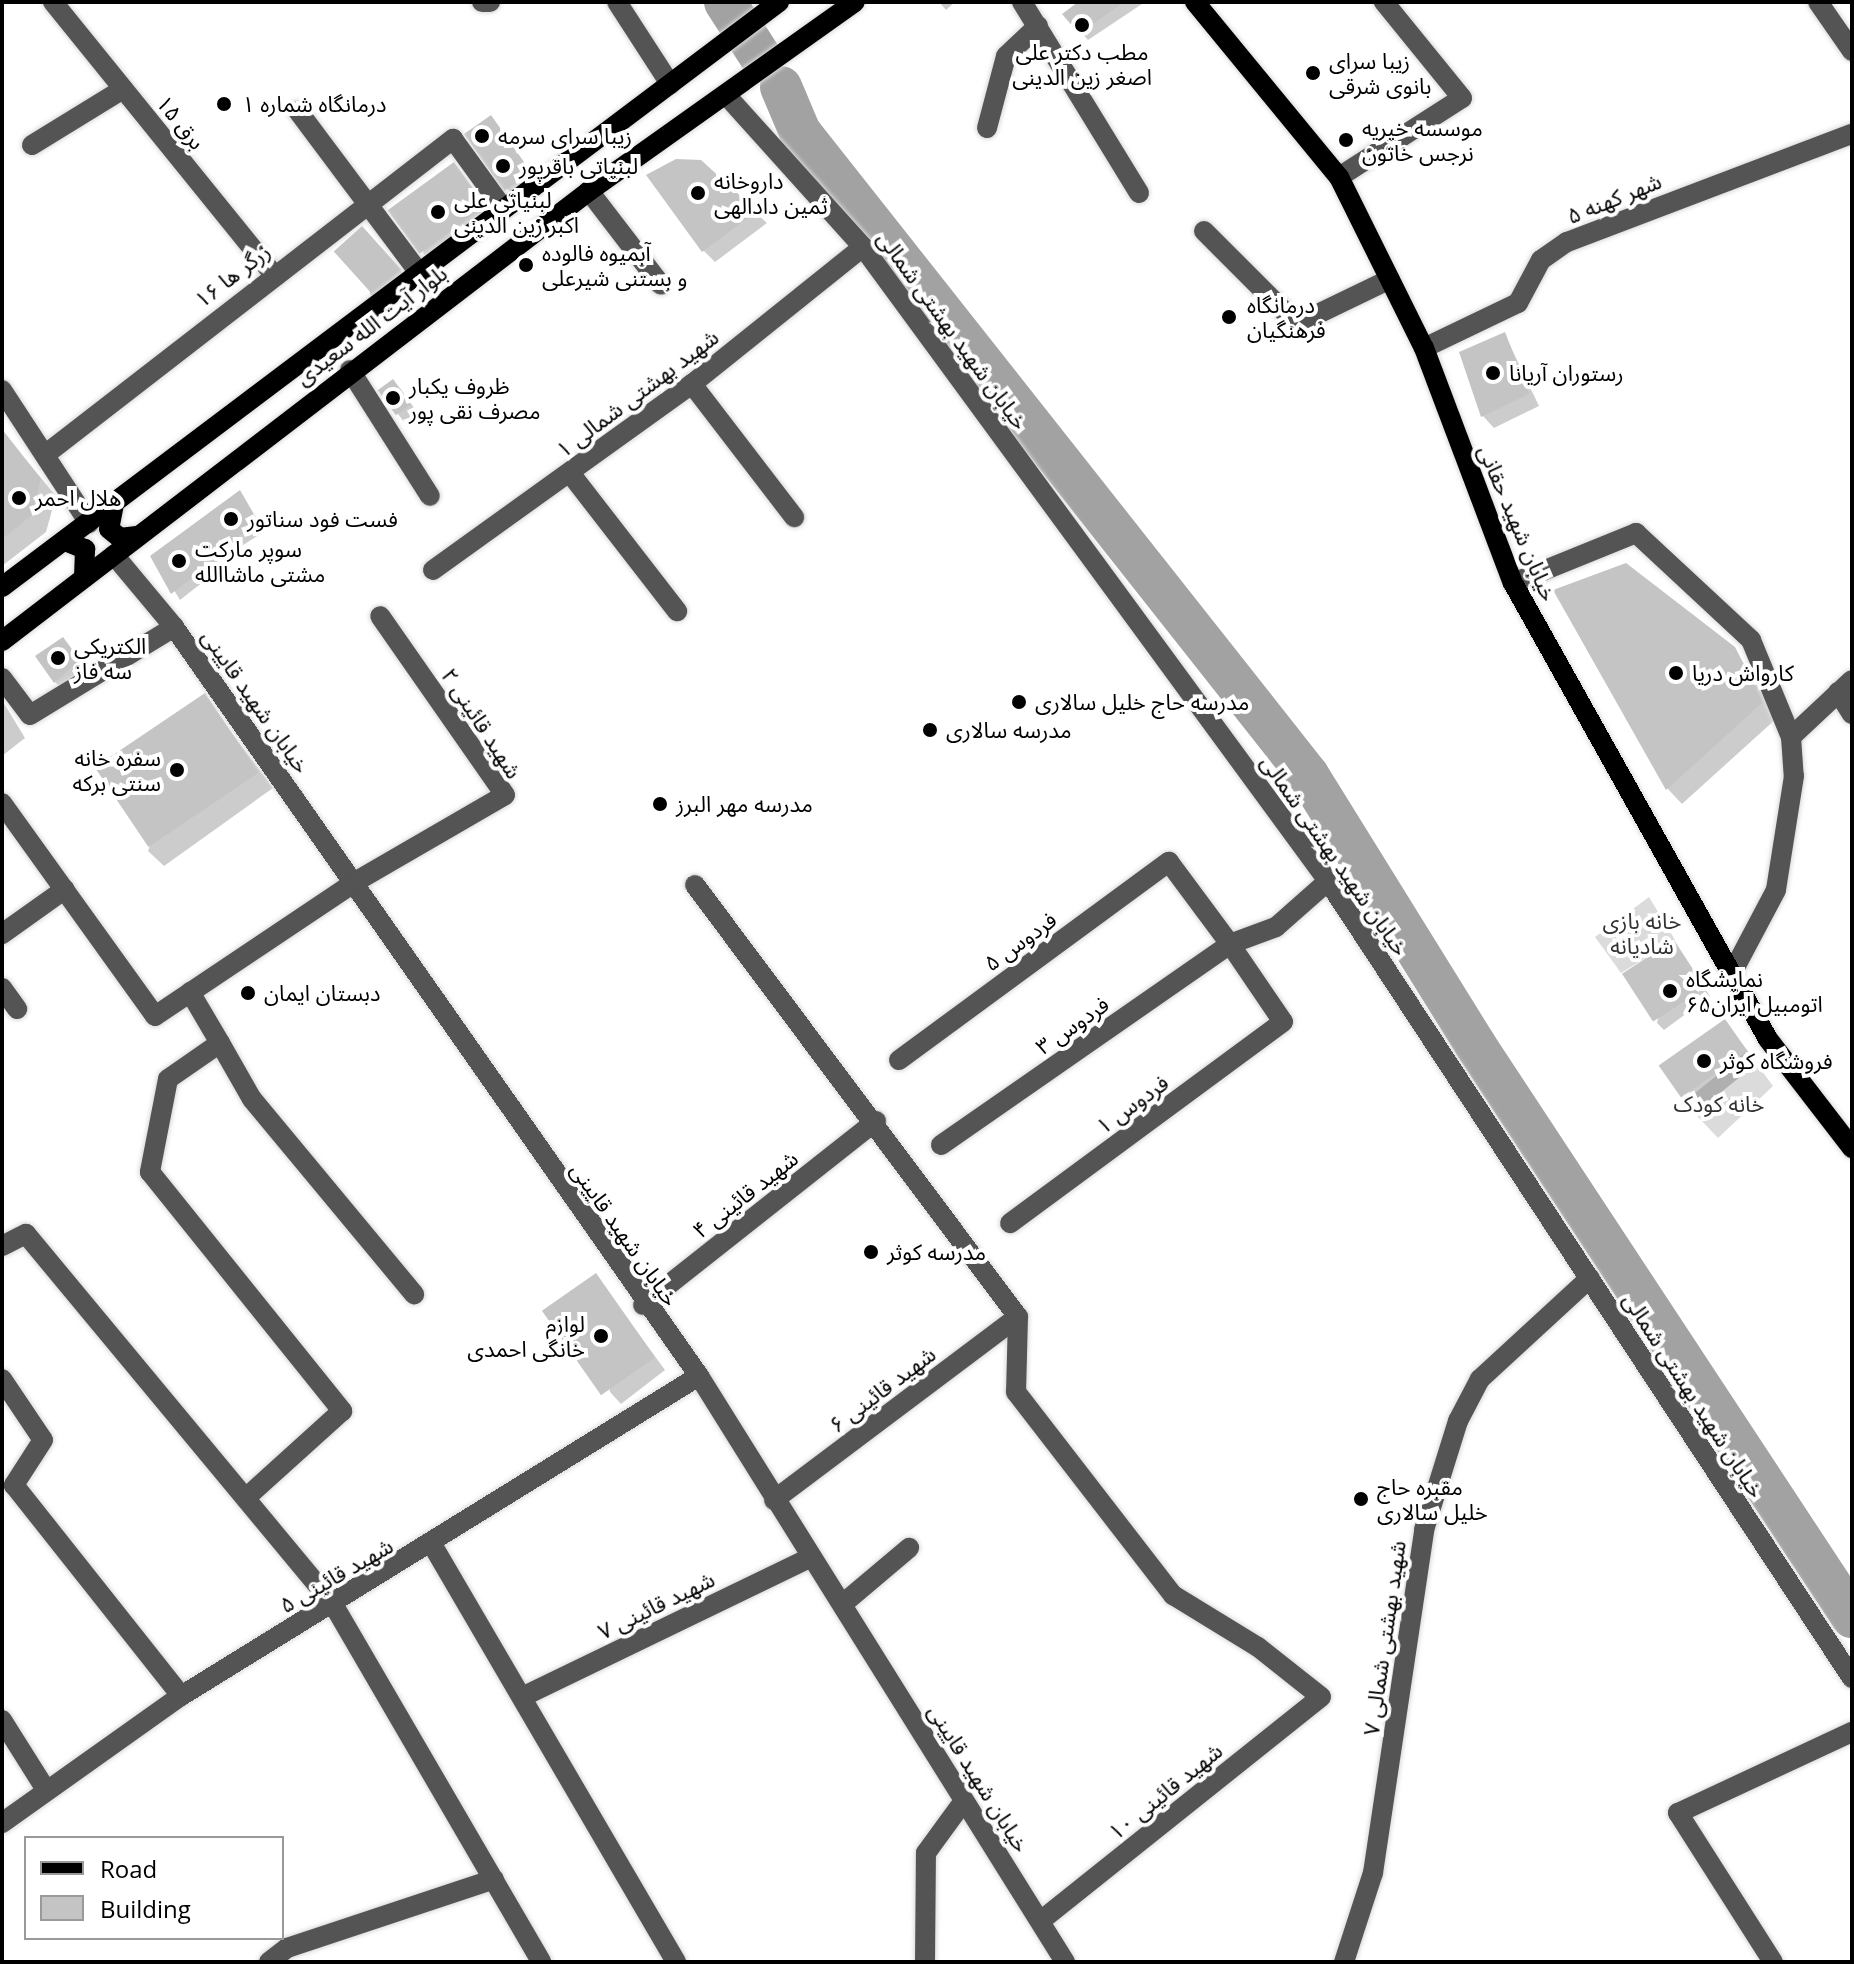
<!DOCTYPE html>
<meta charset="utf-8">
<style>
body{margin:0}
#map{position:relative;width:1854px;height:1964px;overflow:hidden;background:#fff;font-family:"Open Sans","Noto Sans Arabic",sans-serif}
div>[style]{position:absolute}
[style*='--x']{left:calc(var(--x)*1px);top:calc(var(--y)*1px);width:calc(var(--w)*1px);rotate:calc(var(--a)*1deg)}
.green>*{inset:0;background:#dbdbdb}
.shadow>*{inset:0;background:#0003}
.river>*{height:42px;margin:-21px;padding:0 21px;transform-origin:21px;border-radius:21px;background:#a2a2a2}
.building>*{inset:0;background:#c4c4c4;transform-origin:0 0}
.roads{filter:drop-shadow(0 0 2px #dbdbdb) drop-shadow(0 0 2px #dbdbdb)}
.minor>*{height:20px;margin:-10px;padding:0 10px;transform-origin:10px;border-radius:10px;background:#545454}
.major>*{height:20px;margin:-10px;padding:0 10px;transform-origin:10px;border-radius:10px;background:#000}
.dots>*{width:22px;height:22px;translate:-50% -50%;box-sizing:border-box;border:4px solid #fff;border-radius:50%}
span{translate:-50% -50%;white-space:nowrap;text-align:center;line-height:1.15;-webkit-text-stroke:8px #fff;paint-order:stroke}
.poi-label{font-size:22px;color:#000}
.left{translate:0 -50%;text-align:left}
.right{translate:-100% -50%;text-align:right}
.street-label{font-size:22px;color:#000}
.park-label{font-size:22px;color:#323232}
.frame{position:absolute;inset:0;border:4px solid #000;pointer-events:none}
.legend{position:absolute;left:24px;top:1836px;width:260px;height:104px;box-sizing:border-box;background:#fff;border:2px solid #999;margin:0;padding:10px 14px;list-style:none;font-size:24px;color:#000}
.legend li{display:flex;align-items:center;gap:16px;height:40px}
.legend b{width:40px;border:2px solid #999}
</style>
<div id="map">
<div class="green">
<i style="clip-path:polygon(1649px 897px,1675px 940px,1621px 973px,1595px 937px)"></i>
<i style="clip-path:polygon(1747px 1051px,1773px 1086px,1718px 1138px,1684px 1102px)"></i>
</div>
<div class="shadow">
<i style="clip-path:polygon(939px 2px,955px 2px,946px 10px)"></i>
<i style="clip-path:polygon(1081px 2px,1145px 2px,1088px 40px,1065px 14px)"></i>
<i style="clip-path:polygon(497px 124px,537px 181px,515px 197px,508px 190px)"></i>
<i style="clip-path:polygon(700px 162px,767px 223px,715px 262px,703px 250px)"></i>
<i style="clip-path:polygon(454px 165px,496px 219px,435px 265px,423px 253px)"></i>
<i style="clip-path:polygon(369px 236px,407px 278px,377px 301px,370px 294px)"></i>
<i style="clip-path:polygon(1505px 335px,1539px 406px,1494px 428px,1483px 416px,1461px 353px)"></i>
<i style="clip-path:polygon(400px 388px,417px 412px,404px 422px,381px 391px)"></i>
<i style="clip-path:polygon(2px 431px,56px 496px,46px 532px,2px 566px)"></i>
<i style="clip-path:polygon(240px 493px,265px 531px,209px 567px,213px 574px,180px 600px,153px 556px)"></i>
<i style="clip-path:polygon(70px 647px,85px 668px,62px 689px,55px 682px)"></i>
<i style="clip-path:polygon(1734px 648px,1777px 718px,1682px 804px,1667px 788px)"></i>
<i style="clip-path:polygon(204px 696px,273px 788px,164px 866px,148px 851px)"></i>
<i style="clip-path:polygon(2px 700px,25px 738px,2px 756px)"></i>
<i style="clip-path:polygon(1674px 943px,1710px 996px,1664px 1030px,1657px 1023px)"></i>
<i style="clip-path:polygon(1725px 1022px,1757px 1063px,1697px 1112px,1685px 1101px)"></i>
<i style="clip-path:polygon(596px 1276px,665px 1370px,621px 1404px,610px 1392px)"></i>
</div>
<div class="river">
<i style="--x:725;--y:2;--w:64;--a:57.1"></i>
<i style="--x:781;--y:87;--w:49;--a:67.1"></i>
<i style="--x:800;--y:132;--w:819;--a:51.69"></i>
<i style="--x:1308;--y:775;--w:319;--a:58.2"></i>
<i style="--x:1476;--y:1046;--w:684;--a:56.64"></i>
</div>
<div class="building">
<i style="clip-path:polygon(1078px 2px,1124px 2px,1079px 34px,1062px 14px)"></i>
<i style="left:491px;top:115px;width:70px;height:33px;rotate:55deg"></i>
<i style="clip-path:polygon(676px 159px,701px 160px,757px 211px,702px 252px,646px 175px)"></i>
<i style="left:454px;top:162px;width:54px;height:82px;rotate:54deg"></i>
<i style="left:362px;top:226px;width:59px;height:38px;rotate:48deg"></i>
<i style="clip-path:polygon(1505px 332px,1529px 394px,1481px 417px,1459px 352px)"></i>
<i style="left:393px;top:379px;width:31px;height:19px;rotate:54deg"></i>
<i style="clip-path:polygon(2px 429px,41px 479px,31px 516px,2px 539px)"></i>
<i style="clip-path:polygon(240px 490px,259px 523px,203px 559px,208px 566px,171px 594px,150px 556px)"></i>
<i style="clip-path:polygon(1626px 563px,1735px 647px,1763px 702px,1666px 790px,1553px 590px)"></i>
<i style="clip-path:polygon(63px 637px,80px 660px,54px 683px,35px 656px)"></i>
<i style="left:205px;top:693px;width:96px;height:133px;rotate:56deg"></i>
<i style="left:1674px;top:940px;width:57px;height:62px;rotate:57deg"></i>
<i style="left:1725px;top:1019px;width:39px;height:81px;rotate:55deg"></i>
<i style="left:596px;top:1273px;width:103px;height:66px;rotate:55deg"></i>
</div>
<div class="roads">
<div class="minor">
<i style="--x:53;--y:2;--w:348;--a:51"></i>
<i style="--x:482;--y:2;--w:8;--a:0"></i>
<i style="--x:617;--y:2;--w:98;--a:57.1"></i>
<i style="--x:1022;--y:2;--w:224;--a:58.5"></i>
<i style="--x:1818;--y:2;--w:60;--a:55.2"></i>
<i style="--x:727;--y:96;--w:203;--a:48"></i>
<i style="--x:863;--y:247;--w:786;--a:53.74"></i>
<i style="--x:1328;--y:881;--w:954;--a:56.68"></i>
<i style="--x:298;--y:111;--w:204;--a:53.2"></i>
<i style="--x:987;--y:128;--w:74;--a:-75.2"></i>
<i style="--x:1006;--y:56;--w:44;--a:-43.2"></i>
<i style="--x:32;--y:145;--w:107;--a:-31.6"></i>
<i style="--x:1339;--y:177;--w:146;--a:-32.7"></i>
<i style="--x:1462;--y:98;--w:124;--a:-129.1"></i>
<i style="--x:589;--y:191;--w:118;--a:52.5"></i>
<i style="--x:1204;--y:231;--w:132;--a:45"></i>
<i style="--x:1297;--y:324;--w:103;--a:-25.8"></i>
<i style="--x:1424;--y:348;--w:104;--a:-25.6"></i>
<i style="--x:1518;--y:303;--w:49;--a:-61.9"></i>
<i style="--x:1541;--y:260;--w:32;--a:-35"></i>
<i style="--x:1567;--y:242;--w:305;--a:-20.8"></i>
<i style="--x:350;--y:370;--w:149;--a:57.6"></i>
<i style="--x:692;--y:384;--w:168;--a:52.5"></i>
<i style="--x:2;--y:390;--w:159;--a:56.8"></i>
<i style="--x:46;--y:454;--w:515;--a:-37.74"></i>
<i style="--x:453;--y:139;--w:85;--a:54.1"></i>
<i style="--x:570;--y:473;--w:175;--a:52.2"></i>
<i style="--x:114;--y:555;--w:94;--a:50.2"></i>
<i style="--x:174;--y:627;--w:915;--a:54.97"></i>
<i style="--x:699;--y:1376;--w:691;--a:58.01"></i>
<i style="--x:433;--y:570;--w:319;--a:-35.7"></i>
<i style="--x:692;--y:384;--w:219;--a:-38.7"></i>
<i style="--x:1513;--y:583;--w:133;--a:-22.1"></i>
<i style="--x:1636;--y:533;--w:157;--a:42.9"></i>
<i style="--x:1751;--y:640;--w:105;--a:67.6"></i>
<i style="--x:1791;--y:737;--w:39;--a:86"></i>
<i style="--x:1794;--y:776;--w:115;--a:99"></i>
<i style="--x:1776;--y:890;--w:94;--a:117.9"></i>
<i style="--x:2;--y:678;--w:46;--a:52.9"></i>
<i style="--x:30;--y:715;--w:169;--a:-31.4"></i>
<i style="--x:1838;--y:692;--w:26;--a:58"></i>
<i style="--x:1791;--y:737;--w:83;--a:-43.1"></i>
<i style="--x:2;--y:803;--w:262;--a:54.3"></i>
<i style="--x:155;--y:1016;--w:241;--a:-33.8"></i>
<i style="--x:355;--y:882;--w:173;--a:-30.1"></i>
<i style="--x:505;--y:795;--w:218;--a:-124.9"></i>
<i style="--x:695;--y:885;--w:539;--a:53.22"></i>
<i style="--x:1018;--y:1317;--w:75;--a:91.5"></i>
<i style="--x:1016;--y:1392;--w:257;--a:52.3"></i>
<i style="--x:1173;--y:1595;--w:100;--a:31.5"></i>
<i style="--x:1258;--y:1647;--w:80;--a:38.4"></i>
<i style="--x:1321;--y:1697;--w:359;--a:141.4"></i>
<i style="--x:2;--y:934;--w:77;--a:-35.5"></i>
<i style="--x:2;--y:988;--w:26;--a:54"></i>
<i style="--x:190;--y:992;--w:59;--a:59.5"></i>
<i style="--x:220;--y:1043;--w:63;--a:145.3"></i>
<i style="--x:168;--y:1079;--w:95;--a:101"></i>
<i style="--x:150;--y:1172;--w:307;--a:51.2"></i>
<i style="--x:342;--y:1411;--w:127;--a:137.9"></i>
<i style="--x:220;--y:1043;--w:64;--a:60.3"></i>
<i style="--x:252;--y:1099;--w:254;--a:50.3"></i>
<i style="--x:899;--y:1060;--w:335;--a:-36.3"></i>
<i style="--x:1169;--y:862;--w:102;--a:53.4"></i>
<i style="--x:1230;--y:944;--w:94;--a:55.8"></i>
<i style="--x:1283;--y:1022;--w:339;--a:143.6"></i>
<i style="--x:941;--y:1145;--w:352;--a:-34.8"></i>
<i style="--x:1230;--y:944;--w:49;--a:-20.3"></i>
<i style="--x:1276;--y:927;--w:69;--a:-41.5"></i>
<i style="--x:2;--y:1246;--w:27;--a:-27"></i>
<i style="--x:26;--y:1234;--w:481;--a:50.3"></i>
<i style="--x:333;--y:1604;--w:414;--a:59.8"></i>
<i style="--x:643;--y:1305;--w:297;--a:-38.3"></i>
<i style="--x:2;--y:1379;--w:73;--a:56.1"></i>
<i style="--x:43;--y:1440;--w:54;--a:122.8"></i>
<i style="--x:14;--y:1485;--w:269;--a:51.6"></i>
<i style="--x:774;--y:1500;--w:305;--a:-36.9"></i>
<i style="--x:433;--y:1546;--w:482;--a:59.7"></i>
<i style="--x:845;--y:1602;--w:84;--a:-40.2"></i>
<i style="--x:522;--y:1697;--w:321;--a:-25.8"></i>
<i style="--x:2;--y:1720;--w:83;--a:57.8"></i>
<i style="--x:2;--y:1823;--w:219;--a:-35.4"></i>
<i style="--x:181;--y:1696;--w:609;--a:-31.71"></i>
<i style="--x:269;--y:1962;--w:23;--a:-38"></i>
<i style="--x:287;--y:1948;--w:218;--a:-18.4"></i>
<i style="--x:925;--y:1962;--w:109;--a:-89.5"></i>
<i style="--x:926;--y:1853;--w:63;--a:-54"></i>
<i style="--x:1344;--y:1962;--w:94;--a:-72"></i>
<i style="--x:1373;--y:1873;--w:347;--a:-81.5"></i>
<i style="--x:1424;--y:1530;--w:114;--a:-72.7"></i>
<i style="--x:1458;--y:1421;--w:47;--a:-62.4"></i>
<i style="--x:1480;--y:1379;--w:149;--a:-42.6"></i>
<i style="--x:1773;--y:1962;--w:177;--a:-122.5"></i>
<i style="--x:1678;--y:1813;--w:192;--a:-25"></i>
</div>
<div class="major">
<i style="--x:1195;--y:2;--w:227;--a:50.6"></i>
<i style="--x:1339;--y:177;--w:191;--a:63.6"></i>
<i style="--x:1424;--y:348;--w:251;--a:69.3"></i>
<i style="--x:1513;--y:583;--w:522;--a:60.79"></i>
<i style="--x:1768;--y:1039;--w:138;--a:52.4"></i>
<i style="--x:114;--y:504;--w:25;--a:101"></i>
<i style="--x:109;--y:529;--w:14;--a:39"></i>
<i style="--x:120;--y:538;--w:17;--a:-7"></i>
<i style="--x:65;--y:541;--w:22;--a:22"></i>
<i style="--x:85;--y:549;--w:29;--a:92"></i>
<i style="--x:2;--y:587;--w:973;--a:-36.98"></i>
<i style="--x:2;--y:641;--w:740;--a:-37.47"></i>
<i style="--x:589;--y:191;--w:326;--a:-35.4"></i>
</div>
</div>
<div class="dots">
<i style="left:1082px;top:25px;background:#000"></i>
<i style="left:1313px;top:73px;background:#000"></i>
<i style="left:224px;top:104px;background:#000"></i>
<i style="left:482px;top:136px;background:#000"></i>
<i style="left:1346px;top:140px;background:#000"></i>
<i style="left:503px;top:166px;background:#000"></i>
<i style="left:698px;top:193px;background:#000"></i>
<i style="left:438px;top:212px;background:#000"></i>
<i style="left:526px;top:265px;background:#000"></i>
<i style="left:1229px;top:317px;background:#000"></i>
<i style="left:1493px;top:373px;background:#000"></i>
<i style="left:393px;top:398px;background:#000"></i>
<i style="left:19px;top:498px;background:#000"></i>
<i style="left:231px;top:519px;background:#000"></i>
<i style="left:179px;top:561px;background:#000"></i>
<i style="left:58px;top:658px;background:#000"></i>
<i style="left:1676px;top:673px;background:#000"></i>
<i style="left:1019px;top:702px;background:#000"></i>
<i style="left:930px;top:730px;background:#000"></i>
<i style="left:177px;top:770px;background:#000"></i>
<i style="left:660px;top:804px;background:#000"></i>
<i style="left:1670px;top:991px;background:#000"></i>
<i style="left:248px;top:993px;background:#000"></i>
<i style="left:1704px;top:1061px;background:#000"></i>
<i style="left:871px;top:1252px;background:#000"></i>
<i style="left:601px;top:1336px;background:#000"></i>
<i style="left:1361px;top:1499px;background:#000"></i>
</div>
<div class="poi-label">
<span style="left:1082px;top:64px">مطب دکتر علی<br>اصغر زین الدینی</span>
<span class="left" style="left:1329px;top:73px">زیبا سرای<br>بانوی شرقی</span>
<span class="left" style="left:242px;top:104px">درمانگاه شماره ۱</span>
<span class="left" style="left:1362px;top:140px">موسسه خیریه<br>نرجس خاتون</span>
<span class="left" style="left:498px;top:136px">زیبا سرای سرمه</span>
<span class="left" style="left:519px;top:166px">لبنیاتی باقرپور</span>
<span class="left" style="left:714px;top:193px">داروخانه<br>ثمین دادالهی</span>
<span class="left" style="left:454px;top:212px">لبنیاتی علی<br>اکبر زین الدینی</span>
<span class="left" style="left:542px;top:265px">آبمیوه فالوده<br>و بستنی شیرعلی</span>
<span class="left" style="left:1247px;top:317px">درمانگاه<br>فرهنگیان</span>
<span class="left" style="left:1509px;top:373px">رستوران آریانا</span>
<span class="left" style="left:409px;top:398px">ظروف یکبار<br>مصرف نقی پور</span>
<span class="left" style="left:35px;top:498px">هلال احمر</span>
<span class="left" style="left:247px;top:519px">فست فود سناتور</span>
<span class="left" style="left:195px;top:561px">سوپر مارکت<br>مشتی ماشاالله</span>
<span class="left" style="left:74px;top:658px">الکتریکی<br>سه فاز</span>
<span class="left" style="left:1692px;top:673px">کارواش دریا</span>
<span class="left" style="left:1035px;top:702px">مدرسه حاج خلیل سالاری</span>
<span class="left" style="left:946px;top:730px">مدرسه سالاری</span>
<span class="right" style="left:161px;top:770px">سفره خانه<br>سنتی برکه</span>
<span class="left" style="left:676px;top:804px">مدرسه مهر البرز</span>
<span class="left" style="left:1686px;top:991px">نمایشگاه<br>اتومبیل ایران۶۵</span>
<span class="left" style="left:264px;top:993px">دبستان ایمان</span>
<span class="left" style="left:1720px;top:1061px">فروشگاه کوثر</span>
<span class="left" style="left:887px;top:1252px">مدرسه کوثر</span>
<span class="right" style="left:585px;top:1336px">لوازم<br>خانگی احمدی</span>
<span class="left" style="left:1377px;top:1499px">مقبره حاج<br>خلیل سالاری</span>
</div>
<div class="street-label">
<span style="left:181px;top:122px;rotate:51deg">برق ۱۵</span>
<span style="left:1614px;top:198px;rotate:-22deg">شهر کهنه ۵</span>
<span style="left:232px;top:275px;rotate:-38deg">زرگر ها ۱۶</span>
<span style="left:371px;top:325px;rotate:-37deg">بلوار آیت الله سعیدی</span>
<span style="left:953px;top:330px;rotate:54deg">خیابان شهید بهشتی شمالی</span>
<span style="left:637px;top:393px;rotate:-37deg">شهید بهشتی شمالی ۱</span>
<span style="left:1518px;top:523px;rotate:67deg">خیابان شهید حقانی</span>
<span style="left:256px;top:701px;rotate:55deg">خیابان شهید قایینی</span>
<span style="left:482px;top:723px;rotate:57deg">شهید قائینی ۲</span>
<span style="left:1335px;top:855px;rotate:55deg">خیابان شهید بهشتی شمالی</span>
<span style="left:1020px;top:941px;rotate:-36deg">فردوس ۵</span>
<span style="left:1072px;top:1025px;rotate:-35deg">فردوس ۳</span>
<span style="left:1132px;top:1104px;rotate:-36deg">فردوس ۱</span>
<span style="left:745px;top:1194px;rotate:-38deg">شهید قائینی ۴</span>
<span style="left:625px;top:1234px;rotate:55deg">خیابان شهید قایینی</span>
<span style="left:882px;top:1389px;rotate:-37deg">شهید قائینی ۶</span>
<span style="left:1694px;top:1395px;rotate:57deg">خیابان شهید بهشتی شمالی</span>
<span style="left:336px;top:1575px;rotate:-30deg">شهید قائینی ۵</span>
<span style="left:656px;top:1605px;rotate:-26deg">شهید قائینی ۷</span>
<span style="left:1384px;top:1638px;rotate:-82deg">شهید بهشتی شمالی ۷</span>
<span style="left:979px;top:1778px;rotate:58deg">خیابان شهید قایینی</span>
<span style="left:1165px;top:1791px;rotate:-39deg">شهید قائینی ۱۰</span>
</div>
<div class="park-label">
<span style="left:1642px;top:933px">خانه بازی<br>شادیانه</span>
<span style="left:1719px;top:1104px">خانه کودک</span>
</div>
<div class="frame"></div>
<ul class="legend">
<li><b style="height:10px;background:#000"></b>Road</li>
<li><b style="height:22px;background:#c4c4c4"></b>Building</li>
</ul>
</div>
